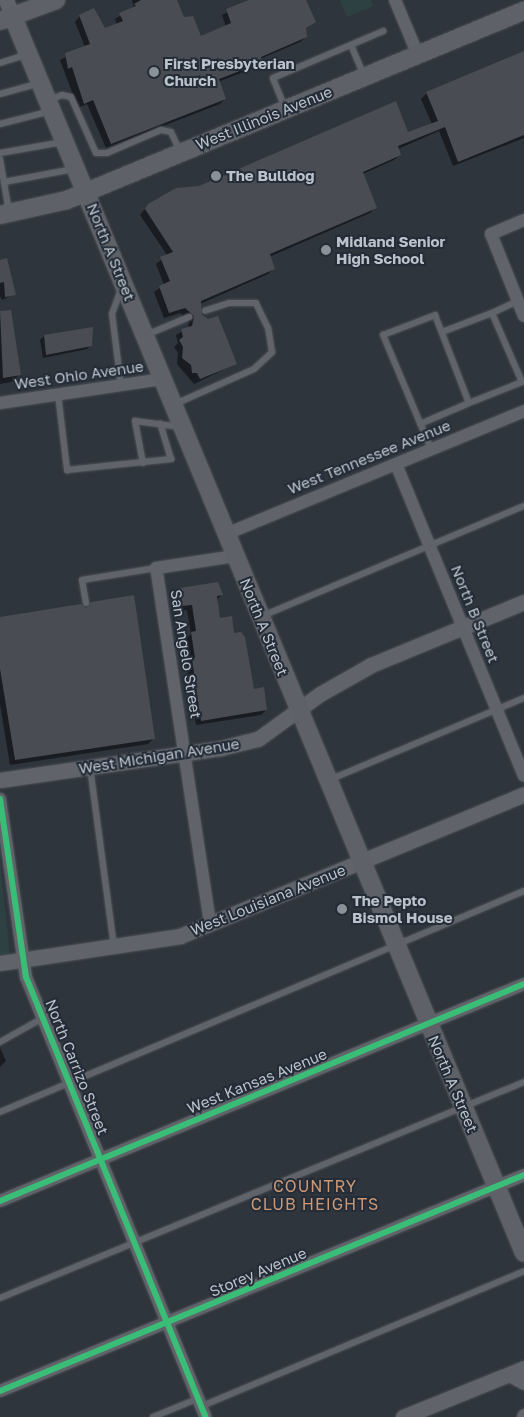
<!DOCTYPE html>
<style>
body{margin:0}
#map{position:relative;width:524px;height:1417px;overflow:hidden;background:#2f353c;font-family:"Golos Text",sans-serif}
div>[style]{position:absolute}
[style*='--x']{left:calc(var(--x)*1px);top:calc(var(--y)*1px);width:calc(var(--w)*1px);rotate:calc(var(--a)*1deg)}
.green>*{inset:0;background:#2d4042}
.shadow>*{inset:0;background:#0007}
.building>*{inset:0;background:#494d53}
.roads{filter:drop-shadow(0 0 1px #4d5157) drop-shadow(0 0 1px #4d5157)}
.service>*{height:6px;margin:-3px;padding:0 3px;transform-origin:3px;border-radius:3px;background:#60646a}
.minor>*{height:12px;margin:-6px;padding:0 6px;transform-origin:6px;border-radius:6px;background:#60646a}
.tertiary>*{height:15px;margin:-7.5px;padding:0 7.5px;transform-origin:7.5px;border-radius:7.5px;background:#60646a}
.secondary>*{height:18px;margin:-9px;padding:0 9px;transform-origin:9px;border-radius:9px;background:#5e6268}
.cycleway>*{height:6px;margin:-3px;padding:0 3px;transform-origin:3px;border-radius:3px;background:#3abd76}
.dots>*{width:14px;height:14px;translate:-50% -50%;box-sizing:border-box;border:2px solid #232c37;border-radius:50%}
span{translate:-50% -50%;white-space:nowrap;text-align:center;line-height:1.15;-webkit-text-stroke:4px #232c37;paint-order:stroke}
.poi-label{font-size:15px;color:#bbc2cb;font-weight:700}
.left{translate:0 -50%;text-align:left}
.street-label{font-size:15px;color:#bbc2cb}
.neighbourhood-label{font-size:16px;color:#cc9875;letter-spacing:1px}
</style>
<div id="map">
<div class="green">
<i style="clip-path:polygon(340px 0,371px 0,373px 6px,347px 17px)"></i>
<i style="clip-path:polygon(0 859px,10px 956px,0 958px)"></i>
</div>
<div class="shadow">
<i style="clip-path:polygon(132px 0,175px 0,183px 19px,200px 37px,226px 27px,222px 15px,252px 0,305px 0,314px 22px,305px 29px,306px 37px,300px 42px,260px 59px,256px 67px,218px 82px,225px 99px,220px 104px,106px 148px,87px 104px,78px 108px,60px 60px,85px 47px,75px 22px,80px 16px,104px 30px,117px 25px,115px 19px,134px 7px)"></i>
<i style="clip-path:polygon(524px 53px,524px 138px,453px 166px,439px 131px,398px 149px,400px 155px,394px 160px,363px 174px,376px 207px,370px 213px,269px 257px,273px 269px,268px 274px,200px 304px,201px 316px,235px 364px,194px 384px,177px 364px,178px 353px,174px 347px,178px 343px,176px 335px,188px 328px,189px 321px,180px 313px,164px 318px,154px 292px,164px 285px,156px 264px,167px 255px,140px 215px,143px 211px,149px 205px,199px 187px,407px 134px,432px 124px,421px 99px,427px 93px)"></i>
<i style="clip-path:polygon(0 261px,14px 294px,2px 300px,0 296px)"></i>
<i style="clip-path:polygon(10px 311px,19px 375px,11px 382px,0 384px,0 313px)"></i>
<i style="clip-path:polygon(44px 336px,91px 345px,87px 349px,43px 358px,40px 340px)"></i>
<i style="clip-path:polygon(218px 583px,222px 594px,217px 600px,219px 619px,233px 634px,253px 690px,266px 710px,261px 715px,196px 725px,187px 665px,190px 663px,187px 638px,191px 634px,187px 610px,177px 611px,175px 594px,180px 589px)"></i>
<i style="clip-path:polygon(0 618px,154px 738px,148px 744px,10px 765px,0 704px)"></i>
<i style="clip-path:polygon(0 1048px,6px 1061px,0 1067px)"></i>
</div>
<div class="building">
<i style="clip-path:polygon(141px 0,177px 0,184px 17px,193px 16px,201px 36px,231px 23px,226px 9px,249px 0,306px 0,316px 22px,306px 28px,307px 37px,261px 57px,263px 62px,219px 79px,226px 99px,111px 144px,93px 100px,84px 104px,72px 67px,68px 69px,65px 53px,90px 44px,79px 15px,94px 8px,105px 28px,123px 21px,119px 13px,136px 6px,134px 4px)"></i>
<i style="clip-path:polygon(524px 51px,524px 135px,458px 162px,445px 127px,398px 146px,401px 155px,363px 172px,377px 208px,270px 254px,275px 269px,201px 301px,202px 315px,208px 319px,218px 316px,237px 364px,200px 379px,197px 373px,192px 373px,191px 365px,182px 358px,183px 347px,179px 340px,183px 337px,181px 329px,192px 326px,194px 316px,185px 308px,169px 313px,159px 286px,170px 281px,160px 257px,173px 252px,145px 209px,148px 204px,176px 188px,199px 186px,396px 101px,408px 132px,438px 121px,426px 92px)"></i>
<i style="clip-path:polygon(7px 258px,16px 295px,5px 297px,4px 282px,0 283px,0 260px)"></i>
<i style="clip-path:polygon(11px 310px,21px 375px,3px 378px,0 311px)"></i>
<i style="clip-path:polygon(93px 327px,92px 346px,46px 355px,44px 335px)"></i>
<i style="clip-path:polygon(218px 582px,223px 595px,217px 596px,220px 618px,232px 616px,234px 633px,241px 632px,245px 637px,254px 689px,264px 687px,267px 710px,201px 721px,192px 659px,195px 658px,191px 632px,196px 631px,192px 605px,182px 606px,180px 588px)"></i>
<i style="clip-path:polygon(134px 595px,155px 739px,15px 760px,0 669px,0 617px,81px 604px,86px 608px,91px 602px)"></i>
</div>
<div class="roads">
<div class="service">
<i style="--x:351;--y:45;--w:34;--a:67"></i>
<i style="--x:0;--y:63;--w:29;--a:-18"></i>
<i style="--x:0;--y:94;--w:41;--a:-15.4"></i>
<i style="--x:49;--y:100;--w:14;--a:-21"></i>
<i style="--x:62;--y:95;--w:9;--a:13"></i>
<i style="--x:71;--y:97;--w:61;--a:65.9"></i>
<i style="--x:96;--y:153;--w:11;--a:0"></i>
<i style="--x:107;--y:153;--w:59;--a:-23.1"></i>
<i style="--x:161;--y:130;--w:10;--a:11"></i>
<i style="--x:171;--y:132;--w:21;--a:65"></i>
<i style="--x:285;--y:108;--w:32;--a:-112"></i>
<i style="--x:273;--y:78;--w:120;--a:-23.1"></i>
<i style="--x:0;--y:124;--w:53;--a:-14.3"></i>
<i style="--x:0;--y:153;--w:64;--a:-9.9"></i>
<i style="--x:0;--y:159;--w:54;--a:80.4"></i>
<i style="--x:4;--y:182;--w:71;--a:-10.5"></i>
<i style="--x:442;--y:332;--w:53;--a:-20.8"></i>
<i style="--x:146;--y:335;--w:47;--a:-22.7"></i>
<i style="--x:121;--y:385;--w:72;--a:-97.2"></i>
<i style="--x:112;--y:314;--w:27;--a:-70"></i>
<i style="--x:58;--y:394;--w:77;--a:83.2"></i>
<i style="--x:67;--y:470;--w:105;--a:-6"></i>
<i style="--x:171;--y:459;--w:37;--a:-107"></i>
<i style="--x:175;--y:404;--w:86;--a:-23.9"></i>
<i style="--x:254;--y:369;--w:25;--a:-43"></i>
<i style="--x:272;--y:352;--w:24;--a:-99"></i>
<i style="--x:268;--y:328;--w:28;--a:-116"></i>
<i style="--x:256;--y:303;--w:27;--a:180"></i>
<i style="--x:229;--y:303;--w:25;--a:162"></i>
<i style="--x:420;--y:424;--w:53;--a:-23.2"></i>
<i style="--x:431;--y:449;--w:124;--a:-112.8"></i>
<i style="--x:383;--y:335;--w:56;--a:-21"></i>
<i style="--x:435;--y:315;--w:94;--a:68.9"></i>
<i style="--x:469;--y:403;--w:57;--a:-21.6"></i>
<i style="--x:522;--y:382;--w:75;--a:-113.5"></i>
<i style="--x:492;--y:313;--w:29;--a:-25"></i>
<i style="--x:143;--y:463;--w:43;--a:-100.8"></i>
<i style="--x:135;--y:421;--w:46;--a:7.4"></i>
<i style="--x:86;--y:603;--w:23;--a:-100"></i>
<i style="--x:82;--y:580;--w:75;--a:-9.2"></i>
<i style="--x:262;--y:616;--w:284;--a:-22.8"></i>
<i style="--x:90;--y:767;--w:181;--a:82.4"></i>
<i style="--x:329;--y:780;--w:212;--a:-22.8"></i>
<i style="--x:0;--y:1042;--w:49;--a:-29.2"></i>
<i style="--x:0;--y:1112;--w:569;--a:-22.87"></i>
<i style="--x:0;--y:1298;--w:567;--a:-22.4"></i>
<i style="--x:202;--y:1406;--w:349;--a:-22.7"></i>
<i style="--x:153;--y:1417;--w:50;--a:-22.4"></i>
</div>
<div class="minor">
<i style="--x:395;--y:0;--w:60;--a:67.3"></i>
<i style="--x:524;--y:220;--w:36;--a:157"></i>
<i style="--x:491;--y:234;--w:88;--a:68.1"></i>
<i style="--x:0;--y:403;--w:165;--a:-8.4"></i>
<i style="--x:396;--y:464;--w:337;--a:67.7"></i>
<i style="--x:226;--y:534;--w:322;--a:-22.4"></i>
<i style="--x:0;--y:799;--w:180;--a:81.7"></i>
<i style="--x:26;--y:977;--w:475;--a:67.8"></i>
<i style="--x:210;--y:923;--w:359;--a:-98.6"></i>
<i style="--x:156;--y:568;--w:80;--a:-8.6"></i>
<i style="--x:0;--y:1201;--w:567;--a:-22.5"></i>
<i style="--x:508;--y:1375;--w:18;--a:29"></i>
<i style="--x:0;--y:1391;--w:567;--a:-22.4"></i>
<i style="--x:523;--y:1417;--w:2;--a:-63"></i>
</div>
<div class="tertiary">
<i style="--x:6;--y:0;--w:18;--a:68"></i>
<i style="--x:0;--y:780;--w:223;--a:-8.2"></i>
<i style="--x:221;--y:748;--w:38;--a:-14"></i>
<i style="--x:258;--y:739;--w:77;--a:-36"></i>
<i style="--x:320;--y:694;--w:59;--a:-29.6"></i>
<i style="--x:371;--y:665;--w:165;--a:-22.4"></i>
<i style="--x:0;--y:963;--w:182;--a:-8.5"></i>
<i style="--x:180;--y:936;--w:372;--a:-22.4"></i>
<i style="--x:403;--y:1417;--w:131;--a:-22"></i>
</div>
<div class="secondary">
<i style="--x:13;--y:17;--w:1337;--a:67.54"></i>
<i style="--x:0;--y:21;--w:60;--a:-20.6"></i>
<i style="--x:0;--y:215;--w:69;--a:-12.6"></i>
<i style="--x:67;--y:200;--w:495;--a:-22.5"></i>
</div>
</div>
<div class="cycleway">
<i style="--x:0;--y:799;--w:180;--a:81.7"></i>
<i style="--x:26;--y:977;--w:475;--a:67.8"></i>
<i style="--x:0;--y:1201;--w:567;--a:-22.5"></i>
<i style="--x:0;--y:1391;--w:567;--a:-22.4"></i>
</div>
<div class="dots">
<i style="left:154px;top:72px;background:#8a9199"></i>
<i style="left:216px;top:176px;background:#8a9199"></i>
<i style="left:326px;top:250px;background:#8a9199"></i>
<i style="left:342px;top:909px;background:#8a9199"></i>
</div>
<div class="poi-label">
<span class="left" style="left:164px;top:72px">First Presbyterian<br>Church</span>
<span class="left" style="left:226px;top:176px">The Bulldog</span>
<span class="left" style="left:336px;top:250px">Midland Senior<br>High School</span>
<span class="left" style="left:352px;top:909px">The Pepto<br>Bismol House</span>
</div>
<div class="street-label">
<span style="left:264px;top:118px;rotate:-22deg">West Illinois Avenue</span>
<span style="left:111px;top:252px;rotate:68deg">North A Street</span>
<span style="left:79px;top:375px;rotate:-8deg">West Ohio Avenue</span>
<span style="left:369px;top:457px;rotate:-22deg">West Tennessee Avenue</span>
<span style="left:475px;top:614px;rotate:68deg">North B Street</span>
<span style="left:264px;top:627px;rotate:68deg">North A Street</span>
<span style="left:186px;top:654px;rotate:81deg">San Angelo Street</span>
<span style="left:159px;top:756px;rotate:-9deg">West Michigan Avenue</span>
<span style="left:268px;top:900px;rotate:-22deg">West Louisiana Avenue</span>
<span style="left:77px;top:1067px;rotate:68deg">North Carrizo Street</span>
<span style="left:257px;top:1081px;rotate:-22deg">West Kansas Avenue</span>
<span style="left:453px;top:1084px;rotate:67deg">North A Street</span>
<span style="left:258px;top:1272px;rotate:-23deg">Storey Avenue</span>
</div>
<div class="neighbourhood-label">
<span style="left:315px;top:1195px">COUNTRY<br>CLUB HEIGHTS</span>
</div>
</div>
